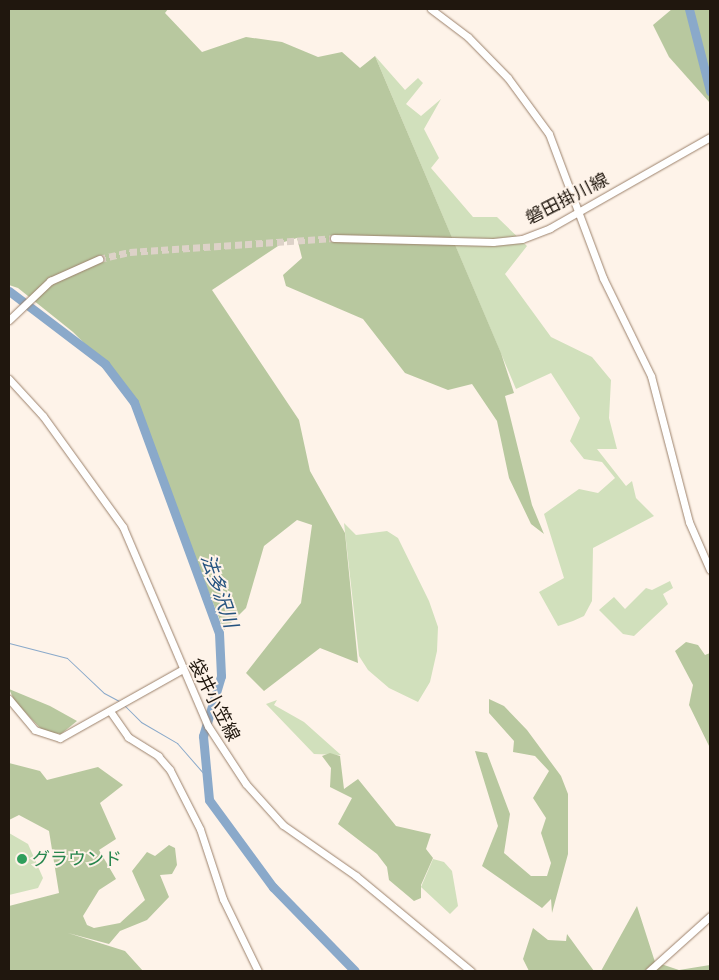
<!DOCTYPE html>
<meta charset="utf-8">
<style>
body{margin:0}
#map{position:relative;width:719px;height:980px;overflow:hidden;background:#fef3e9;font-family:Helvetica,"Noto Sans JP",sans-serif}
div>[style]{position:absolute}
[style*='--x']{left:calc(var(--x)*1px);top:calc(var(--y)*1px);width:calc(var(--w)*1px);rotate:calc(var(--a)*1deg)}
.green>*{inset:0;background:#d1e0bc}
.forest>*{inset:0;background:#b8c89f}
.stream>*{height:1px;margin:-0.5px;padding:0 0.5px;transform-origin:0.5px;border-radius:0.5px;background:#8aa9ca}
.river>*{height:9px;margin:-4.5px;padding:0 4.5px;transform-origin:4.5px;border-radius:4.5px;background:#8aa9ca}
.secondary-tunnel>*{height:7px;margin-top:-3.5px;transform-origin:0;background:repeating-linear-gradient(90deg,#ddd2c8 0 7px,transparent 0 10.5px)}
.roads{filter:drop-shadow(0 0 1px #9c826c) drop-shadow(0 0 1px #9c826c)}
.secondary>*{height:7px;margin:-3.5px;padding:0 3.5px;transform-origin:3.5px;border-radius:3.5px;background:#fff}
.dots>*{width:14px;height:14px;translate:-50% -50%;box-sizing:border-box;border:2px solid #fef3e9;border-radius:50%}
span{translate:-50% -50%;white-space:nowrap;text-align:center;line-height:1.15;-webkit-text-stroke:4px #fef3e9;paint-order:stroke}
.street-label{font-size:18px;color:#20170e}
.leisure-label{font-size:18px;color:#27864d}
.left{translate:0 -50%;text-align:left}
.water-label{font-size:19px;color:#25537f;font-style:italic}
.frame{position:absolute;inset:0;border:10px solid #20170e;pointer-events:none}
</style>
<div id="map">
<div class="green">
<i style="clip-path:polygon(375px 56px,405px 90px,418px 78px,423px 83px,406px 104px,421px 116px,441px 99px,424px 129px,439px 158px,431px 168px,473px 217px,497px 217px,527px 246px,505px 274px,551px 337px,592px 357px,611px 380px,609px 418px,617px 449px,597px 449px,626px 486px,632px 481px,636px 498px,654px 516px,593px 548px,592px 601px,584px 616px,573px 621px,558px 626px,539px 592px,564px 578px,544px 514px,579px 489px,598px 493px,615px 478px,602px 462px,584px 459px,570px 441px,580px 418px,551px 373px,516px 389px)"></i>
<i style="clip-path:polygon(344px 523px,356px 535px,387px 531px,398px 538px,429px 601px,438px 627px,437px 651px,430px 682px,418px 702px,389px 688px,368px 670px,359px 656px)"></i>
<i style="clip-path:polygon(670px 581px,673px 588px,663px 594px,668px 604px,634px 636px,623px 634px,599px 610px,614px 597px,625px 609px,646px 588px,652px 590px)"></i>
<i style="clip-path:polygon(277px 700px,274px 705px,304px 722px,341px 755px,314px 754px,266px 704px)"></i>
<i style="clip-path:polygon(9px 833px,28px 844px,43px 878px,38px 888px,9px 895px)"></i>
<i style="clip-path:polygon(433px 859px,444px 862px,452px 871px,458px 906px,450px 914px,421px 887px)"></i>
</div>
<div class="forest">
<i style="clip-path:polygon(9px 9px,168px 9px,165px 13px,202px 52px,246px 37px,282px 42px,318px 57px,342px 52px,360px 68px,375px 56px,501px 353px,514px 393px,505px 396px,532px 505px,544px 534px,531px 524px,509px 478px,497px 421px,472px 384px,448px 390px,405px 373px,363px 319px,286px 286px,283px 275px,302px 258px,297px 238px,284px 242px,212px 290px,299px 420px,310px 471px,345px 533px,358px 663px,320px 648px,264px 691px,246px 673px,301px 603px,312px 525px,297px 520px,264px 546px,246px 608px,224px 630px,133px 406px,108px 367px,73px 332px,18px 288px,9px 285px)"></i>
<i style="clip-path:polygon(672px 9px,710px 9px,710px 103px,669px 57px,653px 25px)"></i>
<i style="clip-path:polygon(686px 642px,698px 645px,705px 655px,710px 653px,710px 748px,689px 705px,693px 685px,675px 651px)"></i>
<i style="clip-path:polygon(9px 689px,50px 706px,77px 721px,61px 734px,44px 732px,15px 702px)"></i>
<i style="clip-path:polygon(489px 699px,504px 706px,527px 730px,561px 776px,568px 794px,568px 854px,552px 913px,551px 899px,542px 908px,482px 866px,498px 826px,475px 751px,487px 753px,510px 814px,504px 853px,531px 876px,547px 876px,551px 863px,541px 833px,546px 818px,533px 798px,549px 771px,535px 756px,513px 752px,514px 741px,489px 713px)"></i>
<i style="clip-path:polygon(330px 753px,340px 756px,344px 789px,358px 779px,396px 826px,431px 834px,426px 849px,433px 858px,421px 885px,421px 898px,414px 901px,389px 880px,387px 867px,377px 854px,338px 824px,352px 798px,330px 787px,331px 768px,322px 756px)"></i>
<i style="clip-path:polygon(9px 763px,40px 771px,47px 780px,98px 767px,123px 785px,100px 803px,116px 839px,99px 850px,116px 879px,99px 890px,83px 916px,87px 925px,94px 928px,120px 923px,145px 900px,132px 871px,147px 852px,155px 856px,169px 845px,175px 848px,177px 865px,172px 874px,160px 875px,169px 897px,147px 920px,120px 931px,109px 944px,68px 933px,125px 951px,143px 971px,9px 971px,9px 906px,59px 893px,49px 831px,19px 815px,9px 820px)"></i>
<i style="clip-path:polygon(637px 906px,655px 962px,679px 970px,710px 965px,710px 971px,601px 971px)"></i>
<i style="clip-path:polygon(533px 928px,548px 940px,566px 941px,567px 934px,594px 971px,529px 971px,523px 959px)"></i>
</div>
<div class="stream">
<i style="--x:9;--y:643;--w:60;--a:14.5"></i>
<i style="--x:67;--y:658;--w:51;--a:43.4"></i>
<i style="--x:104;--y:693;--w:17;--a:28"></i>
<i style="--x:124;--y:705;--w:24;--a:45"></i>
<i style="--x:141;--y:722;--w:42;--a:30.3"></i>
<i style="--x:177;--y:743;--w:41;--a:48.9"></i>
</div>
<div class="river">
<i style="--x:689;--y:9;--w:85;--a:75.6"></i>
<i style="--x:9;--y:291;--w:121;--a:37.2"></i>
<i style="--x:105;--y:364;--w:48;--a:52.7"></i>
<i style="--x:134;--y:402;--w:246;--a:69.8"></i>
<i style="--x:219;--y:633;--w:43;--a:87.3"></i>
<i style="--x:221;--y:676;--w:63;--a:106.7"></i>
<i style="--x:203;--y:736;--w:64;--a:84.6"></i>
<i style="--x:209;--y:800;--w:108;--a:53.7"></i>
<i style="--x:273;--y:887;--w:117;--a:45.7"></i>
</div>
<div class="secondary-tunnel">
<i style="--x:99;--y:259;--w:32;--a:-13"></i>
<i style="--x:130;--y:252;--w:204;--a:-3.9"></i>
</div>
<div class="roads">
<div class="secondary">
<i style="--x:431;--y:9;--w:46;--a:37.1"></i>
<i style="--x:468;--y:37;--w:57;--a:45.7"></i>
<i style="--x:508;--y:78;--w:69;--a:53.8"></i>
<i style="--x:549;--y:134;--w:154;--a:69.4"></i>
<i style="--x:603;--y:278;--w:109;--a:63.9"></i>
<i style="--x:651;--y:376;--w:151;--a:75.4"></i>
<i style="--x:689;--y:522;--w:52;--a:66.4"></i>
<i style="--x:334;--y:238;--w:159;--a:1.4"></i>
<i style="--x:493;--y:242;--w:29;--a:-6"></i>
<i style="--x:522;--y:239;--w:30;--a:-21"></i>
<i style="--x:550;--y:228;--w:184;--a:-29.6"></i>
<i style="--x:9;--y:320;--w:57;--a:-43.6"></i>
<i style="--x:50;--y:281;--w:54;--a:-24.2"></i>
<i style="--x:9;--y:379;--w:50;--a:47.4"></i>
<i style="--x:43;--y:416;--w:137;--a:54.2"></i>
<i style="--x:123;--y:527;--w:216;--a:66.9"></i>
<i style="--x:208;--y:726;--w:69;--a:56.8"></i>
<i style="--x:246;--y:784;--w:55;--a:47.9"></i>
<i style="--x:283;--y:825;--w:89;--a:34.9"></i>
<i style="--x:356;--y:876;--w:149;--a:39.6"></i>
<i style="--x:9;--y:699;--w:40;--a:50"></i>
<i style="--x:35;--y:730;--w:26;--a:18"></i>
<i style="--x:60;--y:738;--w:139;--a:-29.3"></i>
<i style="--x:110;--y:711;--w:32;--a:55"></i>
<i style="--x:128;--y:737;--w:36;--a:32"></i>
<i style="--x:158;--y:756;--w:18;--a:49"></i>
<i style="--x:170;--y:770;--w:66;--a:63"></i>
<i style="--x:200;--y:829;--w:74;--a:71.8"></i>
<i style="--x:223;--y:899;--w:80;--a:64.1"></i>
<i style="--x:649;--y:971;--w:82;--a:-42"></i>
</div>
</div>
<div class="dots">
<i style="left:22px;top:859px;background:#2e9e5b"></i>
</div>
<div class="street-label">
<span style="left:567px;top:199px;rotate:-27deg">磐田掛川線</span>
<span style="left:214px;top:700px;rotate:63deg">袋井小笠線</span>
</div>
<div class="leisure-label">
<span class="left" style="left:32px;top:859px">グラウンド</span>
</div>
<div class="water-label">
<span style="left:219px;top:591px;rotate:71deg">法多沢川</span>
</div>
<div class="frame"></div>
</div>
